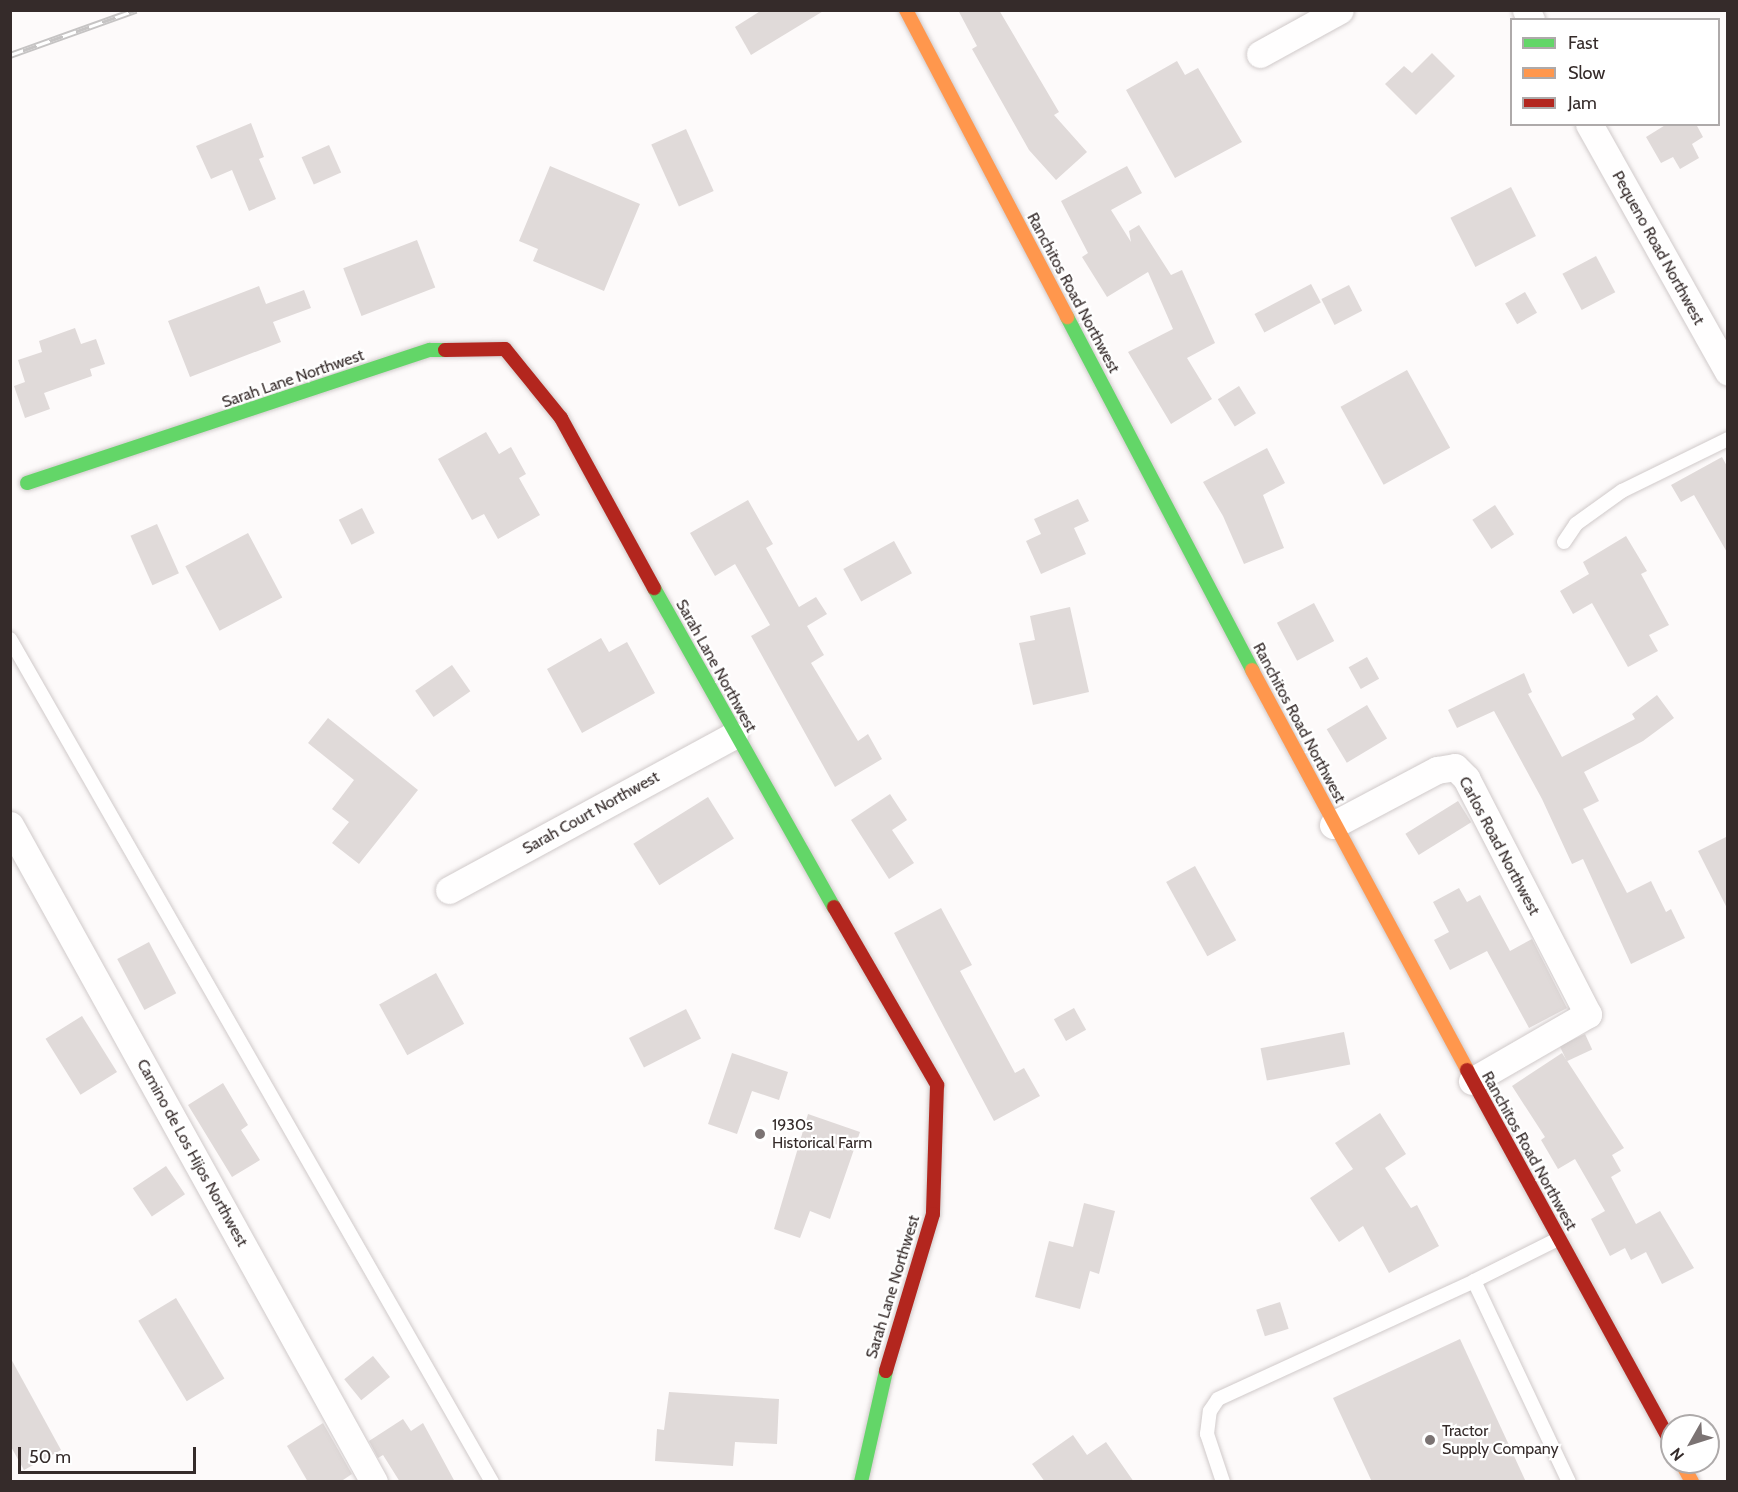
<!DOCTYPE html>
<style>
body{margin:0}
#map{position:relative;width:1738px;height:1492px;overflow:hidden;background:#fdfafa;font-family:Cabin,sans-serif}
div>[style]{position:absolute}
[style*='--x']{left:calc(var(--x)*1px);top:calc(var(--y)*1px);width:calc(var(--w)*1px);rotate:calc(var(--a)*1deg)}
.building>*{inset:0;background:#e0dad9;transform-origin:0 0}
.roads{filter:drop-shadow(0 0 2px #d0caca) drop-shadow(0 0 2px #d0caca)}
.lane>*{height:14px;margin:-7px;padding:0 7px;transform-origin:7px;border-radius:7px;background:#fffefe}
.street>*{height:27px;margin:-13.5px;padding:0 13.5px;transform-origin:13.5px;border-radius:13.5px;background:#fffefe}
.fast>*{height:14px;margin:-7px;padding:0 7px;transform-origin:7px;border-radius:7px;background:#63d668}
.slow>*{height:14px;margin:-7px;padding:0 7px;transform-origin:7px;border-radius:7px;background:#ff974d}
.jam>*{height:14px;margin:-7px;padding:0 7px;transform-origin:7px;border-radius:7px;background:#b3261e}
.rail>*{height:7px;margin-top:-3.5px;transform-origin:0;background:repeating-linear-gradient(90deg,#fff 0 14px,#c6c4c4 0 28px);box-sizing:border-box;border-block:2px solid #c6c4c4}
.dots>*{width:16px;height:16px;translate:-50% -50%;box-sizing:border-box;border:3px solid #fff;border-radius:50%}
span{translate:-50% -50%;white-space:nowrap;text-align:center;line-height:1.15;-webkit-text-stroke:4.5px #fff;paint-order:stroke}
.street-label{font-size:16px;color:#352b2a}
.poi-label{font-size:16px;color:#352b2a}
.left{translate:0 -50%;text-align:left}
.frame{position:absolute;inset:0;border:12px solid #352b2a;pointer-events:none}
.legend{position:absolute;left:1510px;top:18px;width:210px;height:108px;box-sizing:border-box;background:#fff;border:2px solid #aeaaaa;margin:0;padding:8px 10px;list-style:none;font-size:18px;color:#352b2a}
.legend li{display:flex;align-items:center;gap:12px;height:30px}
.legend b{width:30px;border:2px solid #aeaaaa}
.north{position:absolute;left:1660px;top:1414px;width:60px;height:60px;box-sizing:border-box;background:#fff;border:2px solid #aeaaaa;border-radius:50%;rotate:231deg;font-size:16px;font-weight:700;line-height:24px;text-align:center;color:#352b2a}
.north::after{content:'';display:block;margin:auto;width:21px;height:27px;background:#7b7373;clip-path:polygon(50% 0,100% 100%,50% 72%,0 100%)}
.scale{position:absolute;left:18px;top:1447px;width:178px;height:27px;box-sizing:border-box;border:3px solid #352b2a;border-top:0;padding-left:8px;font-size:18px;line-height:21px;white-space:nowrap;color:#352b2a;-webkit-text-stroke:4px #fff;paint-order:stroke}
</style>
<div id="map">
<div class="building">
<i style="clip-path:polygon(762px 10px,825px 10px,751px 55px,735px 27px)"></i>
<i style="clip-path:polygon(958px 10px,999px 10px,1059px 112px,1054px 115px,1087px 152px,1056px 180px,1029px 150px,972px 49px,977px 46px)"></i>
<i style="clip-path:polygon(1432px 53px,1455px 76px,1416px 115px,1385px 84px,1404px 66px,1412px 73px)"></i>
<i style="clip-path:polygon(1177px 61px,1185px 75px,1198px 68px,1242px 142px,1175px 178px,1126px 90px)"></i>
<i style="clip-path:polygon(251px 123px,264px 157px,259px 159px,276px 199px,249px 211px,232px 170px,211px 179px,196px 146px)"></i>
<i style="clip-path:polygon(1667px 124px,1696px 124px,1703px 137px,1692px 144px,1699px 158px,1680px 169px,1673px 157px,1661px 163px,1646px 137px)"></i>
<i style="left:686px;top:129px;width:68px;height:38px;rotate:66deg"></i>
<i style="left:329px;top:145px;width:30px;height:30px;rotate:66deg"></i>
<i style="clip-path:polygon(550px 166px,640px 204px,604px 291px,533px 261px,538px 249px,519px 241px)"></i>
<i style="clip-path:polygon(1127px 166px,1142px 193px,1111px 210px,1131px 242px,1129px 231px,1139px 225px,1171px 275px,1182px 270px,1215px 343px,1187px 358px,1212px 399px,1171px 424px,1128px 352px,1173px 329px,1148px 272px,1107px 297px,1082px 257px,1088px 253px,1061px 201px)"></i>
<i style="left:1511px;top:187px;width:55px;height:68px;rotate:63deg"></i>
<i style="left:417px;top:240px;width:51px;height:79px;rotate:69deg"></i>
<i style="left:1596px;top:256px;width:41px;height:38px;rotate:62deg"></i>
<i style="left:1311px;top:284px;width:21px;height:64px;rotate:62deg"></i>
<i style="left:1349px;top:285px;width:29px;height:31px;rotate:63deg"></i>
<i style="clip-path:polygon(259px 286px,266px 304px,304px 290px,311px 308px,273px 322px,281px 342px,190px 377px,168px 321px)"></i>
<i style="left:1525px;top:292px;width:24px;height:23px;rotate:60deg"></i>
<i style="clip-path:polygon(75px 328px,81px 344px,96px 339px,105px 364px,90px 369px,92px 376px,44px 393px,50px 409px,25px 418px,14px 386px,25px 382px,18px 360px,42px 352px,39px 341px)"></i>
<i style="left:1407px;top:370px;width:89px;height:76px;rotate:61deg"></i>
<i style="left:1239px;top:386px;width:32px;height:25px;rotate:58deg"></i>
<i style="clip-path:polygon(486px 432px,499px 454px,511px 447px,526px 474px,519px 478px,540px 515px,498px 539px,484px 514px,472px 520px,438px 459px)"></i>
<i style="clip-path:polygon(1267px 448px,1285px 483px,1263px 495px,1284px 548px,1244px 564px,1223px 516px,1203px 482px)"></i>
<i style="clip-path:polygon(1722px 457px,1728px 468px,1728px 554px,1694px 495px,1681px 502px,1671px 485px)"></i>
<i style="clip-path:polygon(1078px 499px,1089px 521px,1074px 528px,1086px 554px,1041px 574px,1026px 541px,1041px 534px,1034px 519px)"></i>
<i style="clip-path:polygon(748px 500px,773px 544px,766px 548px,799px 607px,816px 597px,827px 614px,807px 626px,824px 655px,811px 663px,858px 741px,868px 734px,882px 759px,835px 787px,751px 636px,770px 625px,735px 564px,715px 576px,690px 533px)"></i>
<i style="left:1495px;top:505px;width:35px;height:27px;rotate:57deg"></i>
<i style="left:362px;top:508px;width:28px;height:26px;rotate:63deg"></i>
<i style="left:157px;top:524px;width:54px;height:29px;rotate:66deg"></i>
<i style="left:248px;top:533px;width:73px;height:71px;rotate:62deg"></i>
<i style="clip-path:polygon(1626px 536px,1647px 571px,1641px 574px,1669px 625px,1649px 635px,1658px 651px,1628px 667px,1592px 603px,1573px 614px,1560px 591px,1589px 574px,1583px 562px)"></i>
<i style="left:894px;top:541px;width:37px;height:58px;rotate:61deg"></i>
<i style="left:1314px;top:603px;width:43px;height:42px;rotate:62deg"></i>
<i style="clip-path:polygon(1070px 607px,1089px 692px,1033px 705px,1019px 643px,1035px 640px,1030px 616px)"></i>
<i style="clip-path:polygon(601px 638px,609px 652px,627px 642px,655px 693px,582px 733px,547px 669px)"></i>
<i style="left:1367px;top:657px;width:25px;height:21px;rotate:61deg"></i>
<i style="left:452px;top:665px;width:32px;height:45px;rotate:55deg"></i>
<i style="clip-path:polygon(1524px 673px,1532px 692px,1528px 694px,1562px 757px,1635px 719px,1632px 714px,1657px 695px,1674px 718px,1643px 741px,1584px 772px,1599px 801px,1583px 809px,1627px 893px,1651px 881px,1666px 912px,1671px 909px,1685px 938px,1631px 964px,1583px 859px,1572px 864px,1542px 799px,1494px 711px,1457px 728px,1448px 710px)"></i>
<i style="left:1367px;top:705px;width:39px;height:47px;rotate:59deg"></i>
<i style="clip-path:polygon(328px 718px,418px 790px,359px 864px,332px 843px,349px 822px,332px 809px,354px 780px,308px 743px)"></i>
<i style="clip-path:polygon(890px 794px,907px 820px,892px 830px,914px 863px,889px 879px,851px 820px)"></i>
<i style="left:708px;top:797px;width:49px;height:88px;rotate:58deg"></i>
<i style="left:1458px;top:801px;width:25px;height:62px;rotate:58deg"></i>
<i style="clip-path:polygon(1728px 836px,1728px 910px,1698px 851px)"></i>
<i style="left:1195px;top:866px;width:85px;height:33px;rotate:61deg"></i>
<i style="clip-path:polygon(1459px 888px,1467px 902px,1480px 895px,1510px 951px,1532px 939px,1567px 1008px,1529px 1028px,1487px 951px,1450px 970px,1434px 940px,1449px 932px,1433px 902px)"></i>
<i style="clip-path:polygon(941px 908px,972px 965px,960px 971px,1015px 1073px,1024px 1068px,1040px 1096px,994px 1121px,894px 933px)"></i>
<i style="left:149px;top:942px;width:58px;height:36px;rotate:62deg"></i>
<i style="left:436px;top:973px;width:58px;height:65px;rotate:61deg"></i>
<i style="left:1074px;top:1008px;width:25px;height:23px;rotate:61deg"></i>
<i style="left:686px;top:1009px;width:33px;height:64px;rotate:63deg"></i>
<i style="left:82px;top:1016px;width:66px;height:43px;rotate:58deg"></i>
<i style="left:1344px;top:1032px;width:33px;height:85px;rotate:79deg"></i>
<i style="left:1585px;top:1034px;width:17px;height:28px;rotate:65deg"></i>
<i style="clip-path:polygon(732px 1053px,788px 1072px,779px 1100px,752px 1091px,737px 1134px,708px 1124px)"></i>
<i style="clip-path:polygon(1562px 1053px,1624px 1148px,1612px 1155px,1621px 1171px,1611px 1177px,1636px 1224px,1660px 1211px,1694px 1268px,1662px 1284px,1646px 1252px,1631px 1260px,1625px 1248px,1610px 1256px,1591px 1219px,1605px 1211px,1575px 1159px,1558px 1169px,1541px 1140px,1545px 1137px,1512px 1086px)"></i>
<i style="clip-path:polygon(223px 1083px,248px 1125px,241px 1130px,260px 1160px,232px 1177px,188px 1105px)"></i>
<i style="clip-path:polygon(1380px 1113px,1406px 1154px,1385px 1168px,1411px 1208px,1417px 1205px,1439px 1246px,1389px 1273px,1363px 1226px,1339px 1242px,1310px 1198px,1353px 1169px,1335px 1143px)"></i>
<i style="clip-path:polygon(808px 1114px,860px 1132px,830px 1219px,810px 1211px,800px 1238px,774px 1229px)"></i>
<i style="left:166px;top:1166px;width:34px;height:40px;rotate:56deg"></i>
<i style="clip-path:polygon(1084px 1203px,1115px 1211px,1099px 1274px,1090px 1271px,1080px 1309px,1035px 1297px,1049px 1241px,1073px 1247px)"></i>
<i style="left:176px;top:1298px;width:94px;height:44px;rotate:59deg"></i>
<i style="left:1280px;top:1302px;width:28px;height:25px;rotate:72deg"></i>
<i style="clip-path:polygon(1460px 1339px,1526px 1482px,1372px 1482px,1333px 1398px)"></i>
<i style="left:373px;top:1356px;width:27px;height:37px;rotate:51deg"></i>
<i style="clip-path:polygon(10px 1357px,61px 1450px,24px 1470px,10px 1445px)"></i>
<i style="clip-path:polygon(669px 1392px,779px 1399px,777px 1444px,735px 1442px,733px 1466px,655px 1461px,657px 1429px,664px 1430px)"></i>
<i style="clip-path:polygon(403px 1419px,411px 1431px,423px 1423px,455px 1482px,400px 1482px,383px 1455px,378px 1458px,369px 1441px)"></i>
<i style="clip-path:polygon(323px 1423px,352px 1474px,340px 1482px,308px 1482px,287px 1446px)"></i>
<i style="clip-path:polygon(1073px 1435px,1087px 1455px,1106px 1442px,1134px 1482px,1045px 1482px,1032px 1464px)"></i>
</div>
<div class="roads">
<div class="lane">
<i style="--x:1564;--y:542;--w:22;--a:-56"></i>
<i style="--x:1576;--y:524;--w:57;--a:-35.7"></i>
<i style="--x:1622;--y:491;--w:118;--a:-26.1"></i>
<i style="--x:10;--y:639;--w:971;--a:60.24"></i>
<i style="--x:1558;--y:1239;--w:94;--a:153.4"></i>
<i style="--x:1474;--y:1281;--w:222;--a:64.7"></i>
<i style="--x:1223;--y:1482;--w:51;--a:-108.4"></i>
<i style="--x:1207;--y:1434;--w:23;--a:-83"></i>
<i style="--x:1210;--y:1411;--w:14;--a:-56"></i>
<i style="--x:1218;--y:1399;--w:282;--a:-24.7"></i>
</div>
<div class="street">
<i style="--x:1526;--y:10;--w:11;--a:63"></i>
<i style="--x:1260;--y:54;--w:91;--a:-28.8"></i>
<i style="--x:1589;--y:124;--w:284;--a:60.7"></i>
<i style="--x:10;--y:825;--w:751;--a:61.01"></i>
<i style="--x:1333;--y:825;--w:118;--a:-27.9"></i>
<i style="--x:1437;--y:770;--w:18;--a:-9"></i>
<i style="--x:1455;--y:767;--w:16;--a:45"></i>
<i style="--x:1466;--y:778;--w:266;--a:62.7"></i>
<i style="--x:1588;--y:1014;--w:134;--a:150"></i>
<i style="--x:449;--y:890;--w:324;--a:-28.5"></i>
</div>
<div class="fast">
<i style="--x:1067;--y:317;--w:399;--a:62.3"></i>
<i style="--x:27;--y:483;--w:424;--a:-18.3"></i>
<i style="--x:430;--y:350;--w:15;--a:0"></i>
<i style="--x:654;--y:588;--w:366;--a:60.6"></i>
<i style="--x:861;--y:1482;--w:114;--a:-77.3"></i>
</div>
<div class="slow">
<i style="--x:906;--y:10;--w:347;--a:62.3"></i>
<i style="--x:1252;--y:670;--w:454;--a:61.7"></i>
<i style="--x:1681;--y:1462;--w:23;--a:61"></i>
</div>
<div class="jam">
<i style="--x:445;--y:350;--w:60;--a:-1"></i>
<i style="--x:505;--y:349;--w:89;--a:50.9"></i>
<i style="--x:561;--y:418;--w:194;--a:61.3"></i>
<i style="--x:834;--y:907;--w:206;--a:59.9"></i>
<i style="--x:937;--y:1085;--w:129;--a:91.8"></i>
<i style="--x:933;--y:1214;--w:164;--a:106.7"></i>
<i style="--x:1467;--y:1070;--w:427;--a:61.3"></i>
</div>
</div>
<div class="rail">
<i style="--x:10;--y:55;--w:134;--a:-19.7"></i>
</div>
<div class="dots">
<i style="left:760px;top:1134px;background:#7b7373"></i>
<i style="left:1430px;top:1440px;background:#7b7373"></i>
</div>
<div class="street-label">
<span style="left:1658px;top:248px;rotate:61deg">Pequeno Road Northwest</span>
<span style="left:1073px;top:293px;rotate:62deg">Ranchitos Road Northwest</span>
<span style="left:293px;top:379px;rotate:-19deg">Sarah Lane Northwest</span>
<span style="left:716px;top:666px;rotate:61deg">Sarah Lane Northwest</span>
<span style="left:1299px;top:723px;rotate:62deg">Ranchitos Road Northwest</span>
<span style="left:591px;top:813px;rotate:-29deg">Sarah Court Northwest</span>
<span style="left:1499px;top:846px;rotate:62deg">Carlos Road Northwest</span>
<span style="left:1529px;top:1151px;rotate:61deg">Ranchitos Road Northwest</span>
<span style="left:192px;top:1153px;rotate:61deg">Camino de Los Hijos Northwest</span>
<span style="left:893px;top:1287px;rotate:-73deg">Sarah Lane Northwest</span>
</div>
<div class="poi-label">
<span class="left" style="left:772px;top:1134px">1930s<br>Historical Farm</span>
<span class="left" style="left:1442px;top:1440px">Tractor<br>Supply Company</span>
</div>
<div class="frame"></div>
<ul class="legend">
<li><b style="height:8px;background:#63d668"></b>Fast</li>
<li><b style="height:8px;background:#ff974d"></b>Slow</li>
<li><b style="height:8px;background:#b3261e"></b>Jam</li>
</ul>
<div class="north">N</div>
<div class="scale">50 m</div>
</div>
